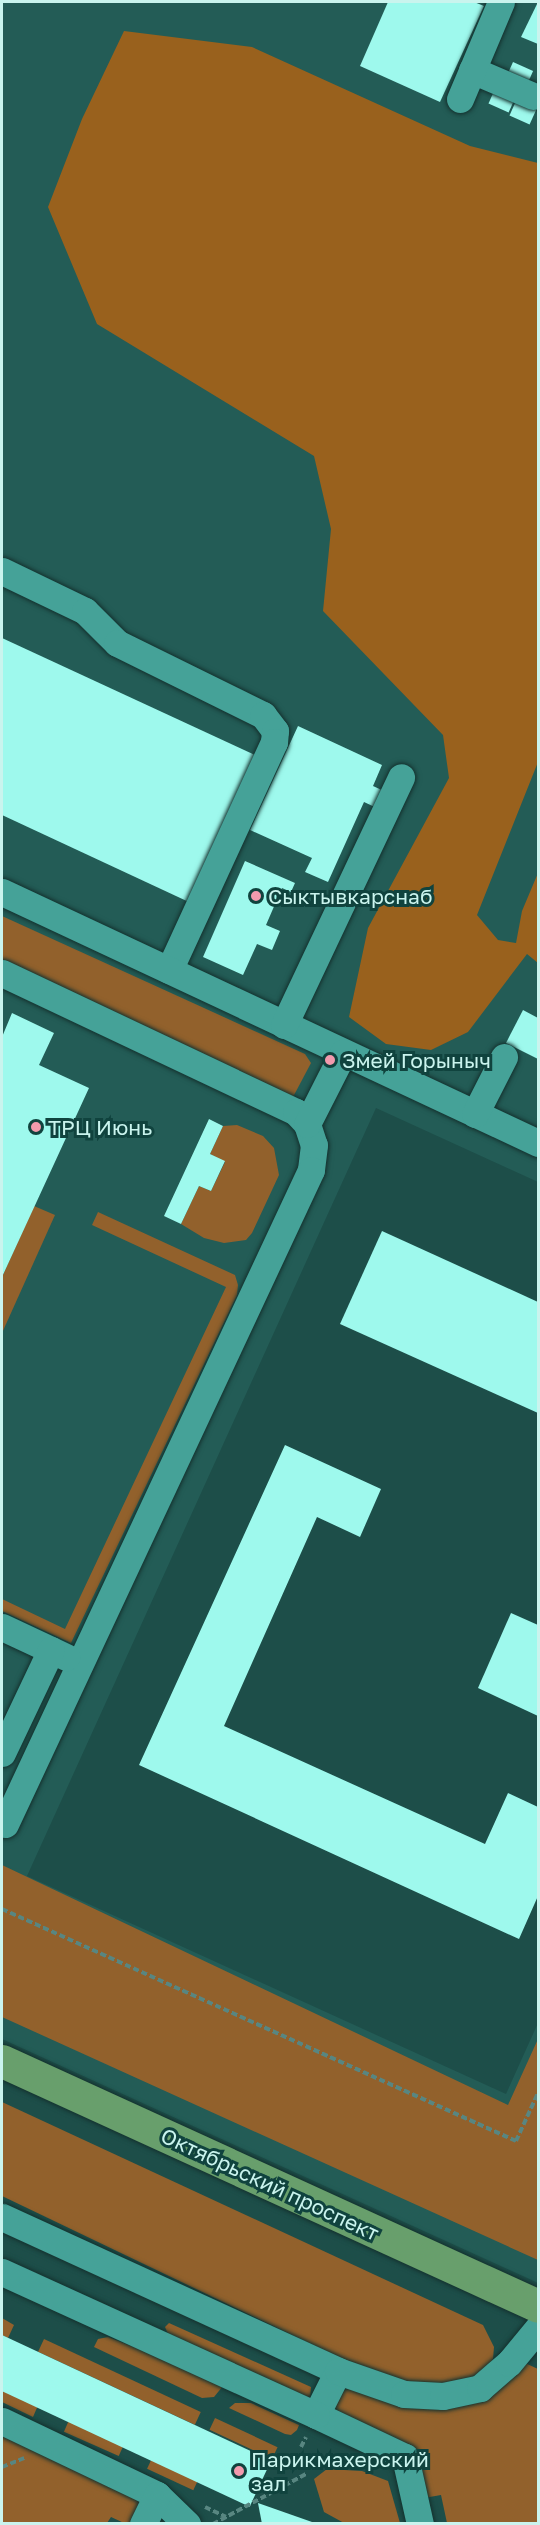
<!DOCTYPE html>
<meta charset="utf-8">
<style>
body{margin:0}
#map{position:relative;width:540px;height:2525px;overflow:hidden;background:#1d4e49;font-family:"Golos Text",sans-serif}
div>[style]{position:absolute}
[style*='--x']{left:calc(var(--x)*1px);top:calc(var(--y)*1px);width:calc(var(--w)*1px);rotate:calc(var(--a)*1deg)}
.built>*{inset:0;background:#235c56}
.green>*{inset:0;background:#92612c;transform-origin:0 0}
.forest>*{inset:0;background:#99611d}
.building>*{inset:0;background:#9ef9ed;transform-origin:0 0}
.path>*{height:4px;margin-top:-2px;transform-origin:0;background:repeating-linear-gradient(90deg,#588681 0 6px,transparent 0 9px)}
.roads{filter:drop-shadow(0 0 2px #14312e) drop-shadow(0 0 2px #14312e)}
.minor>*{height:27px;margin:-13.5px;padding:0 13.5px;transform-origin:13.5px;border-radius:13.5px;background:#45a298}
.major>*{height:33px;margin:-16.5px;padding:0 16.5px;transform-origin:16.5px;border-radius:16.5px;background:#689f6c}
.dots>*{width:16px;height:16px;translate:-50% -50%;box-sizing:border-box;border:3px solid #10433e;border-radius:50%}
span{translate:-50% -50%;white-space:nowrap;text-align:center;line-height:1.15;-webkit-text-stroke:6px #10433e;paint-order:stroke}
.poi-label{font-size:21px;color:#caf4ee}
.left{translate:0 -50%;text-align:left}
.street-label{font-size:21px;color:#caf4ee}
.frame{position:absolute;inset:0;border:3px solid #caf4ee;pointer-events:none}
</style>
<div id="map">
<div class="built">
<i style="clip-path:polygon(2px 2px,538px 2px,538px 1182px,376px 1108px,27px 1876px,506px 2094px,538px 2023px,538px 2283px,2px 2039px)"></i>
</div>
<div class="green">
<i style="clip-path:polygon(2px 916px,305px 1054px,311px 1063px,293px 1097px,2px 961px)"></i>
<i style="clip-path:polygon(237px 1125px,263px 1136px,274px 1148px,279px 1175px,252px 1233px,246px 1240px,224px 1243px,204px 1238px,181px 1224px,199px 1186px,211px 1191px,225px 1162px,210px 1154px,223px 1126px)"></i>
<i style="clip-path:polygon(34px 1206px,55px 1215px,2px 1333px,2px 1277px)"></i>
<i style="clip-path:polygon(98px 1212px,235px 1275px,238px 1285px,237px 1295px,71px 1643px,2px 1611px,2px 1599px,65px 1629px,226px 1287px,92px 1225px)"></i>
<i style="clip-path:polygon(2px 1865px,508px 2105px,538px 2039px,538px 2260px,2px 2017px)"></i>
<i style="clip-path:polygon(2px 2102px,483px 2325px,494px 2347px,493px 2359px,487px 2369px,463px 2383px,404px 2384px,365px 2370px,2px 2196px)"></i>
<i style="clip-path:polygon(2px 2318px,14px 2325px,8px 2338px,2px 2335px)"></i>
<i style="clip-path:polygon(169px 2323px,311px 2387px,310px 2399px,168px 2334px,165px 2327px)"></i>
<i style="clip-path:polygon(108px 2337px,178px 2364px,223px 2386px,214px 2397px,202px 2398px,94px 2347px,98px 2339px)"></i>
<i style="left:44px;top:2339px;width:173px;height:14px;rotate:25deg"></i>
<i style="clip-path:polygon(525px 2363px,538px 2369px,538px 2523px,447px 2523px,441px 2495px,424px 2498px,412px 2465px,332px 2412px,338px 2391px,350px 2387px,404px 2401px)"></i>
<i style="clip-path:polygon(2px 2386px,39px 2403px,33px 2417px,2px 2402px)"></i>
<i style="clip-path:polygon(235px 2403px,251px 2403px,299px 2425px,297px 2430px,291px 2435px,285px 2434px,229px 2408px)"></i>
<i style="left:70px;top:2418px;width:60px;height:15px;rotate:24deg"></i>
<i style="left:215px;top:2418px;width:69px;height:13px;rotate:25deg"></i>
<i style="clip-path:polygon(2px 2431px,148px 2500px,136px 2523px,124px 2523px,111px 2517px,107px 2523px,2px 2524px)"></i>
<i style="left:153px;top:2456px;width:51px;height:14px;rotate:25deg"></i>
<i style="clip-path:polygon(327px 2469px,362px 2471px,388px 2481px,400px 2523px,344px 2523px,324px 2512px,314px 2479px)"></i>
</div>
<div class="forest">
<i style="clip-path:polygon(124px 31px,252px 47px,470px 146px,538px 163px,538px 762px,477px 915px,498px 940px,516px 943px,522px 911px,538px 873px,538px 963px,527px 954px,468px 1032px,431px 1050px,386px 1044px,349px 1017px,368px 928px,449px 778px,443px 735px,323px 611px,331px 529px,314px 456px,97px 324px,48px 207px,82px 119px)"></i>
</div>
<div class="building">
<i style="clip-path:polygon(388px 2px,474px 2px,484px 6px,440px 102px,360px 66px)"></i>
<i style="clip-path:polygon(538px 2px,538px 44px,521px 37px)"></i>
<i style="left:513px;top:62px;width:22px;height:17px;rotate:24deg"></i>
<i style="left:495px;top:89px;width:22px;height:16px;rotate:24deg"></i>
<i style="left:516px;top:101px;width:22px;height:16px;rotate:24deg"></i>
<i style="clip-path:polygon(2px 638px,259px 757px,191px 903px,2px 815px)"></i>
<i style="clip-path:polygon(298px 726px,382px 765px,373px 786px,386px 792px,379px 809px,364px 802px,328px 882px,305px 872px,312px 858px,250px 830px)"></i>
<i style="clip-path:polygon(245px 861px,295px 883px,291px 892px,282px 888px,266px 925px,280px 931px,272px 950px,257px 944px,243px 975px,203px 957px)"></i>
<i style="clip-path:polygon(523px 1010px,538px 1018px,538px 1059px,506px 1043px)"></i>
<i style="clip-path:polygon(12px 1013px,54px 1033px,39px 1065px,89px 1088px,2px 1277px,2px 1037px)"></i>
<i style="clip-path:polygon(209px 1119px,223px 1126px,210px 1154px,225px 1161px,211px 1191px,199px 1186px,181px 1224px,164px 1216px)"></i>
<i style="clip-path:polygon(382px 1231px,538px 1302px,538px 1413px,340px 1324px)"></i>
<i style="clip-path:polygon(285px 1445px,381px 1489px,360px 1537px,317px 1517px,224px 1726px,485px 1844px,508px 1793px,538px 1807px,538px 1896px,519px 1939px,139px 1765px)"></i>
<i style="clip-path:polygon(511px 1613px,538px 1625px,538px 1716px,478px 1688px)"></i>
<i style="left:2px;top:2335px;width:297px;height:51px;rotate:25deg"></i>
<i style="clip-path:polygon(258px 2503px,312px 2522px,312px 2524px,262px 2524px)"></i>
</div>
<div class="path">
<i style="--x:2;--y:1909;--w:564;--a:24.29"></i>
<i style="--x:516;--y:2141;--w:53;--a:-65.4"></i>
<i style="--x:301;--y:2447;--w:11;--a:-63"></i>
<i style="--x:2;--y:2467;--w:24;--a:-22"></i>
<i style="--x:205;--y:2507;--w:23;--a:25"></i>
<i style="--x:213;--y:2524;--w:106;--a:-28.3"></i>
</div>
<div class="roads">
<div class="minor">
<i style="--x:472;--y:70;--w:66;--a:23.1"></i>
<i style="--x:460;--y:99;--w:105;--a:-67.1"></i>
<i style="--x:2;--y:571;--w:92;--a:25.7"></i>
<i style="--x:85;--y:611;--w:45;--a:45"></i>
<i style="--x:117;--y:643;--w:163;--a:26.3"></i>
<i style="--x:263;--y:715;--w:20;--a:53"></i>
<i style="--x:275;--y:731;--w:11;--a:95"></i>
<i style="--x:274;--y:742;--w:251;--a:114.7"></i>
<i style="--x:2;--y:892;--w:592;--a:25.09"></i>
<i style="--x:2;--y:973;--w:325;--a:25.3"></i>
<i style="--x:296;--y:1112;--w:16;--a:47"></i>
<i style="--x:307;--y:1124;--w:22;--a:72"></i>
<i style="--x:314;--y:1145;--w:25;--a:97"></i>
<i style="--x:311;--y:1170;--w:722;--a:115.07"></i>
<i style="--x:284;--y:1025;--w:274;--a:-64.7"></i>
<i style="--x:475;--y:1114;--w:64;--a:-63"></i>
<i style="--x:307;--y:1124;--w:80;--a:-63.1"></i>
<i style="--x:2;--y:1627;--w:71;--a:25.1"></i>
<i style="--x:2;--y:1753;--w:114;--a:-64.6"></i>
<i style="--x:2;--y:2217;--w:370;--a:24.6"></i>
<i style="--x:338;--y:2371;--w:49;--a:116.6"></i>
<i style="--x:316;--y:2415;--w:98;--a:25.3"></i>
<i style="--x:405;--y:2457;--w:69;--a:77.4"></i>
<i style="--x:2;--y:2272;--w:345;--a:24.5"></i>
<i style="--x:338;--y:2371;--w:70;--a:19.2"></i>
<i style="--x:404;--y:2394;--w:39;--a:3"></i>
<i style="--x:443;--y:2396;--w:38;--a:-12"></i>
<i style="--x:480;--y:2388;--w:38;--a:-41"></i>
<i style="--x:509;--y:2363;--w:45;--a:-50.4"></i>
<i style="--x:2;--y:2421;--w:172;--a:25.5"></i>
<i style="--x:157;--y:2495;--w:42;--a:44"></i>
<i style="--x:143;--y:2524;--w:32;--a:-64"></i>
</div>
<div class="major">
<i style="--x:2;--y:2061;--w:589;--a:24.56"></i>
</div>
</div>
<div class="dots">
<i style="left:256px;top:896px;background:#f29aad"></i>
<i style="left:330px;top:1060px;background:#f29aad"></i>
<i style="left:36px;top:1127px;background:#f29aad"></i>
<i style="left:239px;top:2471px;background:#f29aad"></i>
</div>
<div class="poi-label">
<span class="left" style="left:268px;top:896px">Сыктывкарснаб</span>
<span class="left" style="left:342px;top:1060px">Змей Горыныч</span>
<span class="left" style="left:48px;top:1127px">ТРЦ Июнь</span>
<span class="left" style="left:251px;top:2471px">Парикмахерский<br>зал</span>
</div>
<div class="street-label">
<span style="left:270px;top:2184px;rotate:25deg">Октябрьский проспект</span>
</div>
<div class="frame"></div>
</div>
